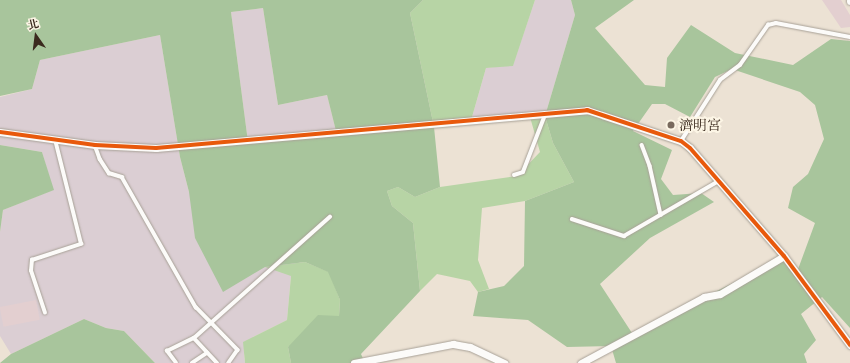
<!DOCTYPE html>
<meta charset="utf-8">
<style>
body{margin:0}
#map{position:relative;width:850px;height:363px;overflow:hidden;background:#ece2d4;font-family:"EB Garamond","Noto Serif TC",serif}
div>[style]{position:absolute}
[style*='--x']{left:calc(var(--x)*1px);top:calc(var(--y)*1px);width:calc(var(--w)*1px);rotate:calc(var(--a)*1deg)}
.industrial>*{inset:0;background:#dbced3}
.green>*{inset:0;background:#b7d4a5}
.forest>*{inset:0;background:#a8c59c}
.building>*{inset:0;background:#e3cfd0;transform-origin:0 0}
.roads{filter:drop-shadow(0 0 1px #a8a197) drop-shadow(0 0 1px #a8a197)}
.service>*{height:3.5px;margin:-1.75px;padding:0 1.75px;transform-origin:1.75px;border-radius:1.75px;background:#fcfbf9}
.minor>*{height:7px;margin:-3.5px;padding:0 3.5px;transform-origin:3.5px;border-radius:3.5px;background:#fcfbf9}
.cycleway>*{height:4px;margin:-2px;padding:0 2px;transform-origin:2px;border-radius:2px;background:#e8590c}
.dots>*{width:11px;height:11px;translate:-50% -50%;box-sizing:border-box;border:2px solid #fcf5e5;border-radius:50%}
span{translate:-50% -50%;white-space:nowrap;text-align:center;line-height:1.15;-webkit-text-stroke:4px #fcf5e5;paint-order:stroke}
.poi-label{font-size:14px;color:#3b2a1e}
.left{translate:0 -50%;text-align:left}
.north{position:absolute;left:16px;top:16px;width:40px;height:40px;-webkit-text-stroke:3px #fcf5e5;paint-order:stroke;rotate:346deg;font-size:11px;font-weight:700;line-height:16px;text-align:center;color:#3b2a1e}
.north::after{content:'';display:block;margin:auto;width:14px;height:18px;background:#3b2a1e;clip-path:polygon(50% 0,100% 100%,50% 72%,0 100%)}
</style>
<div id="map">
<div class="industrial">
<i style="clip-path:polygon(535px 0,571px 0,575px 15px,545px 116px,470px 124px,486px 68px,513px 65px)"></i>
<i style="clip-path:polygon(263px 8px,278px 105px,327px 95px,337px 135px,248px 142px,231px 12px)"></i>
<i style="clip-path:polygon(160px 35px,180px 157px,189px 192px,331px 206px,291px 276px,287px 320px,253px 337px,244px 355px,245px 363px,155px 363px,124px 331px,106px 328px,84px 319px,11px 354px,0 336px,0 232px,3px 210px,53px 190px,42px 152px,0 145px,0 97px,32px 89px,40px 60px)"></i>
</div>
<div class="green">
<i style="clip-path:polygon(423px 0,535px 0,513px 66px,486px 68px,470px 124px,434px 127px,410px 13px)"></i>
<i style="clip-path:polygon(545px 116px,553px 143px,574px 182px,525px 201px,482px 208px,478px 260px,489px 289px,478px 292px,470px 281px,437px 274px,420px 291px,413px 223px,392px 206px,387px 191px,398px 187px,415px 197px,440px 187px,517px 176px,540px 152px,530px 117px)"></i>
<i style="clip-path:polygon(305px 262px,329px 272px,340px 300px,339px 316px,288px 347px,291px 363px,245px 363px,243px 342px,287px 320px,291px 276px,265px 267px)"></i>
</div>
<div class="forest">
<i style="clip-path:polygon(evenodd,0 0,423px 0,410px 13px,434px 127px,440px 187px,415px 197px,398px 187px,387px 191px,392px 206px,413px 223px,420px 291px,361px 354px,365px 363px,291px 363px,288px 347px,318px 315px,339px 316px,340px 300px,328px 272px,305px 262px,265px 267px,223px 292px,195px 238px,189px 192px,180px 157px,160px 35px,40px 60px,32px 89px,0 96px,0 0,263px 8px,278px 105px,327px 95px,337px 135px,248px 142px,231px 12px,263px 8px)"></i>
<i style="clip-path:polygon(evenodd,571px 0,634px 0,595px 28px,645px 85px,665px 87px,667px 58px,691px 25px,735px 53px,793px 65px,831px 39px,850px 41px,850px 328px,822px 297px,801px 314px,816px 340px,804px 354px,807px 363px,616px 363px,611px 346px,567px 347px,528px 320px,473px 316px,478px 292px,504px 286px,524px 266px,525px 201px,574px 182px,553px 143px,545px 116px,575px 15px,571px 0,732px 69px,800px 92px,815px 105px,824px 139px,808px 174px,793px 187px,788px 208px,815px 223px,797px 272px,781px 259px,632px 333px,600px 284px,650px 238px,714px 202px,701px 193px,673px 195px,661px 179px,672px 150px,633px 131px,652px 104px,665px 104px,690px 117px,715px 77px,732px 69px)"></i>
<i style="clip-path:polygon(0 145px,42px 152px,54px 190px,3px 210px,0 232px)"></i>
<i style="clip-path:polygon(84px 319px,106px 328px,124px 331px,155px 363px,0 363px,11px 354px)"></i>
</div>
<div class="building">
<i style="clip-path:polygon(822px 0,841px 0,850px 15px,850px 27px,841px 28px)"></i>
<i style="left:36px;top:300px;width:20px;height:37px;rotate:79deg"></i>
</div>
<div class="roads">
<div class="service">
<i style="--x:681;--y:141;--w:72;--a:-57.4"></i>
<i style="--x:720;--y:80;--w:25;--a:-37"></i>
<i style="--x:740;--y:65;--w:49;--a:-55"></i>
<i style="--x:768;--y:25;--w:8;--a:-14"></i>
<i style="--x:776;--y:23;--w:75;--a:10.7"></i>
<i style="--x:95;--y:145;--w:15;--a:70"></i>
<i style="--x:100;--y:159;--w:17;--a:57"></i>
<i style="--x:109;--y:173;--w:14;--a:17"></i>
<i style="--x:122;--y:177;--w:150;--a:60.4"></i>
<i style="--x:196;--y:307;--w:60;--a:45.7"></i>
<i style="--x:238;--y:350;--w:16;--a:125"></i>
<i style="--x:642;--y:145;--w:22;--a:69"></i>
<i style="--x:650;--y:166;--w:50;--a:77.3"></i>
<i style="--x:514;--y:175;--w:9;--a:-18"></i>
<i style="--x:523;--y:172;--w:61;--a:-68.9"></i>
<i style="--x:572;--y:219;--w:55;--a:18.1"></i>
<i style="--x:624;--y:236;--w:110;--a:-30.1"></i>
<i style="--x:45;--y:313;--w:44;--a:-108.4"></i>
<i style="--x:31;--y:271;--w:11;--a:-85"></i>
<i style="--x:32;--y:260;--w:52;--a:-18.1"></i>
<i style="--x:81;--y:244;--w:107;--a:-104"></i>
<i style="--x:194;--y:338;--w:34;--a:47"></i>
<i style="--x:176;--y:363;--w:15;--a:-127"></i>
<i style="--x:167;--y:351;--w:30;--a:-26"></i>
<i style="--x:194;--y:338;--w:182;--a:-41.7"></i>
<i style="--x:192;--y:363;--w:18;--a:-34"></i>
</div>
<div class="minor">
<i style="--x:850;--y:0;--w:1;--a:90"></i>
<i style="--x:0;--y:132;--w:96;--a:7.8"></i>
<i style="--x:95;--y:145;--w:61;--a:2.8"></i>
<i style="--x:156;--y:148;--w:433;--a:-5"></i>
<i style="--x:587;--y:110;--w:99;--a:18.3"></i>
<i style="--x:681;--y:141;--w:11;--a:38"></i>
<i style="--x:690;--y:148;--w:143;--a:49"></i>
<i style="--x:784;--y:256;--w:111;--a:53.4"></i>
<i style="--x:354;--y:363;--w:101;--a:-10.9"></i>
<i style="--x:453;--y:344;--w:17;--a:10"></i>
<i style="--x:470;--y:347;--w:38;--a:25"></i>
<i style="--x:581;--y:363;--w:140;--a:-28.2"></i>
<i style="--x:704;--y:297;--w:16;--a:-11"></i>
<i style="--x:720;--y:294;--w:74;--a:-30.7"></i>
</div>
</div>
<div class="cycleway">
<i style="--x:0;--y:132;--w:96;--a:7.8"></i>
<i style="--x:95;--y:145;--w:61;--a:2.8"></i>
<i style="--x:156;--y:148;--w:433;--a:-5"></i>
<i style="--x:587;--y:110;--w:99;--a:18.3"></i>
<i style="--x:681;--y:141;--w:11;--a:38"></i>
<i style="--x:690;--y:148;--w:143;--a:49"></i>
<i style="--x:784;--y:256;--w:111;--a:53.4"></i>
</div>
<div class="dots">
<i style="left:671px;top:125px;background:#796a5e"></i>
</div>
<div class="poi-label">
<span class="left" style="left:679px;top:125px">濟明宮</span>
</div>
<div class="north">北</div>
</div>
